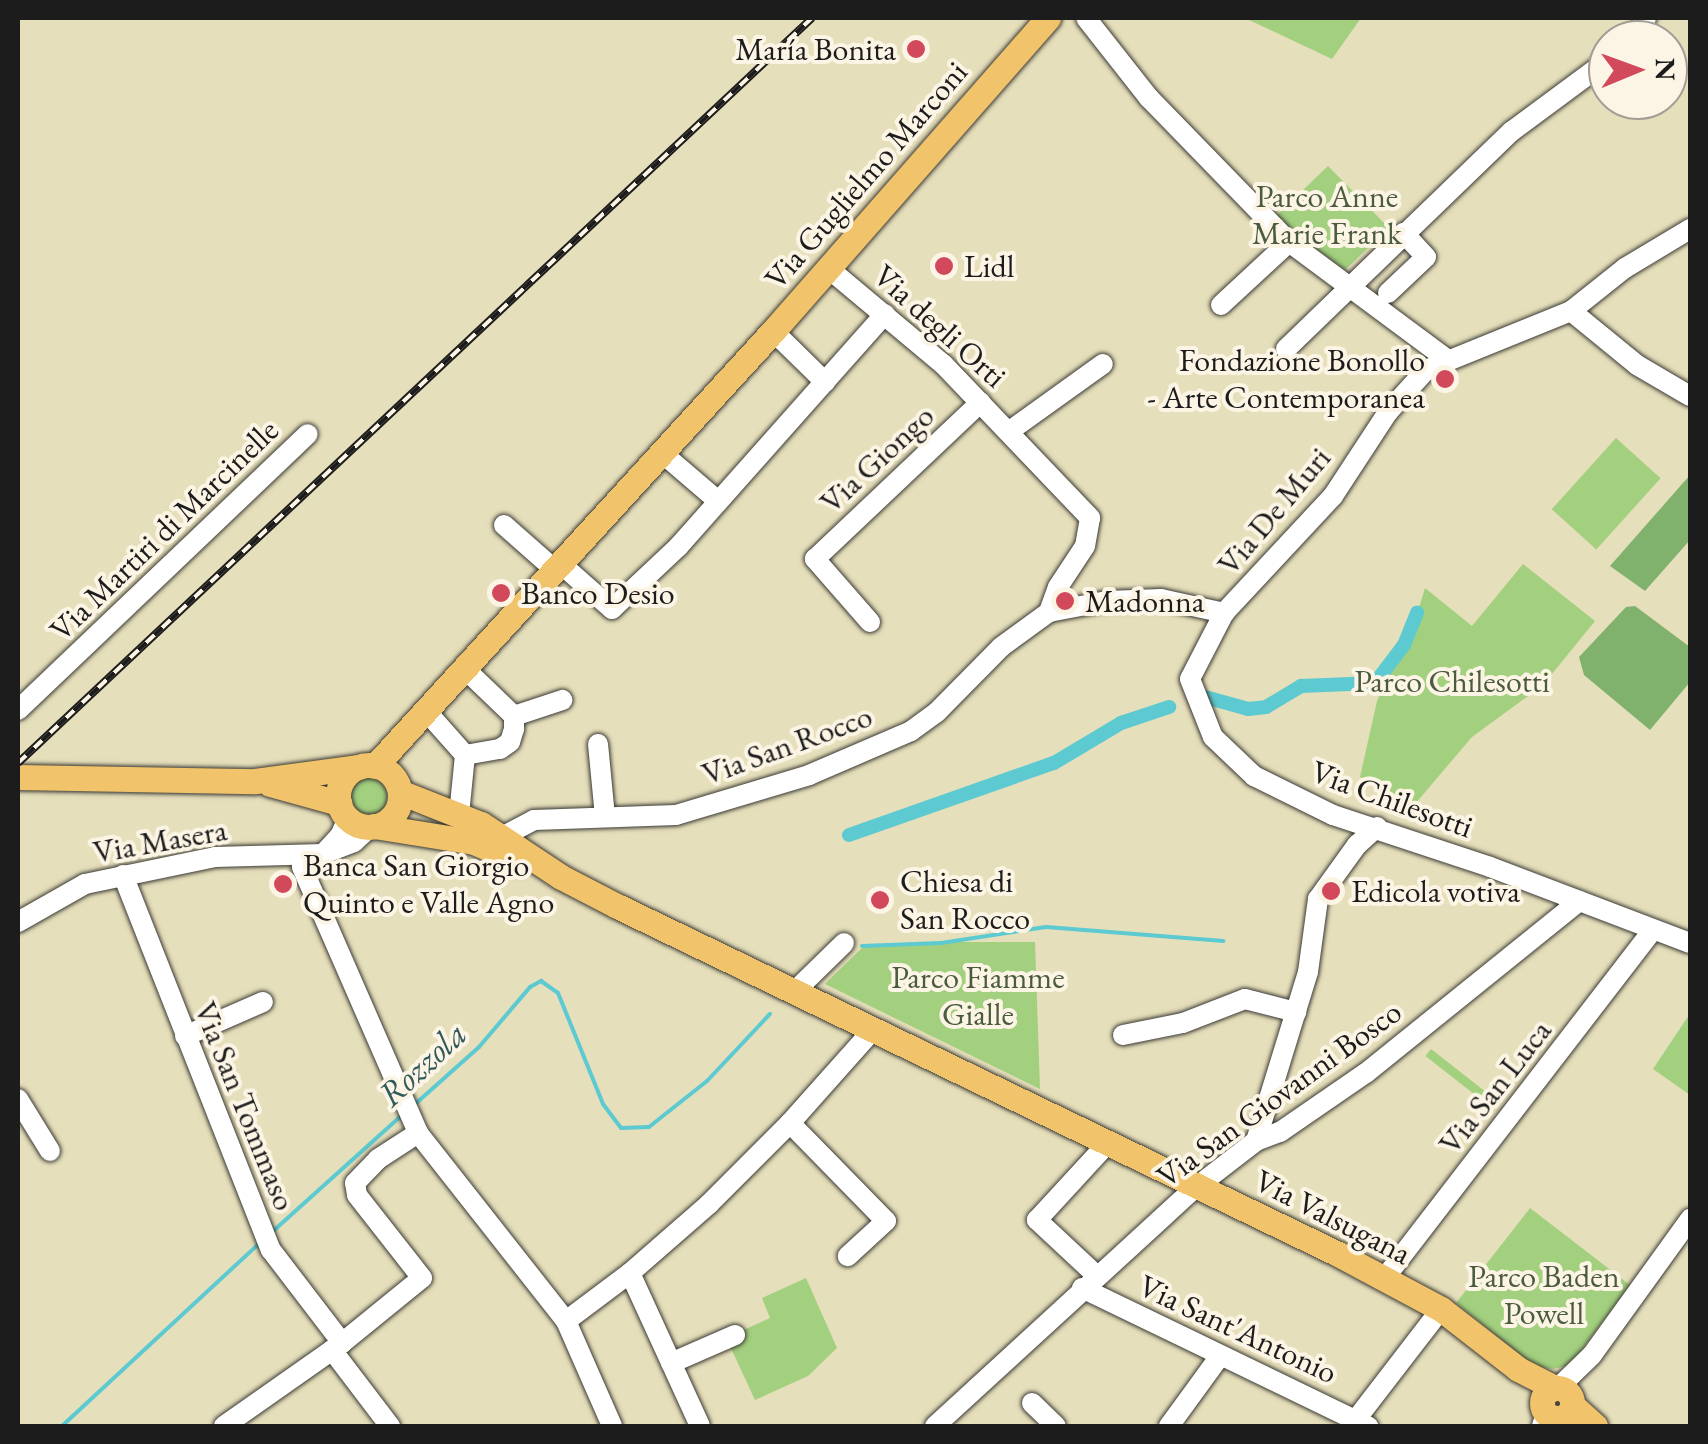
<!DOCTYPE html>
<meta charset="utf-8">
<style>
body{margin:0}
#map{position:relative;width:1708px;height:1444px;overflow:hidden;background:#e6dfbb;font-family:"EB Garamond",serif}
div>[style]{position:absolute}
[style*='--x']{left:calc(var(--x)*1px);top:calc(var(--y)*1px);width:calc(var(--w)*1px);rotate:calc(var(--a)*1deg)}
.green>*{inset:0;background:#a2d07e;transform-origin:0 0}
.round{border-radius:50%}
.forest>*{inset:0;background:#81b26d}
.stream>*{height:4px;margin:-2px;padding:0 2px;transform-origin:2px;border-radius:2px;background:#5ccad0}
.canal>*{height:14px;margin:-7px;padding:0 7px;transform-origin:7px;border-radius:7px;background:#5ccad0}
.roads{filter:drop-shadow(0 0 2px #3a3934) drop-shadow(0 0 2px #3a3934)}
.minor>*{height:20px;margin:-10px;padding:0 10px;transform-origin:10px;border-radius:10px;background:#fff}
.major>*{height:25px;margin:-12.5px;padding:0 12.5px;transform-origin:12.5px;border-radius:12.5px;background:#f1c36a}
.major>.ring{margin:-12.5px;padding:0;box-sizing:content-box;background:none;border:25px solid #f1c36a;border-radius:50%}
.rail>*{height:8px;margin-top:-4px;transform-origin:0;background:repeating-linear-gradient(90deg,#fcf5e5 0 11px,#1c1c1c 0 22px);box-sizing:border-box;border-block:2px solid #1c1c1c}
.dots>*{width:28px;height:28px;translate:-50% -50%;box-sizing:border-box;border:5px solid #fcf5e5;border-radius:50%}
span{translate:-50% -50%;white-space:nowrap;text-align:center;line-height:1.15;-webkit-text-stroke:8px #fcf5e5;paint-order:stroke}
.poi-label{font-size:32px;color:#1c1c1c}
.right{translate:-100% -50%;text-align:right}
.left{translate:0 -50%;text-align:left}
.street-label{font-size:32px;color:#1c1c1c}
.park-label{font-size:32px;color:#4b5b3e}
.water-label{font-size:35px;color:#32595b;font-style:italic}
.frame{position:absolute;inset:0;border:20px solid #1c1c1c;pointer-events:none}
.north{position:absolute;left:1588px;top:20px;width:100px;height:100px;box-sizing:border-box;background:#fcf5e5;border:2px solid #a29e95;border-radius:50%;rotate:89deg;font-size:28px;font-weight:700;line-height:40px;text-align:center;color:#1c1c1c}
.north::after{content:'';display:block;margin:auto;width:35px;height:45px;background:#d1495b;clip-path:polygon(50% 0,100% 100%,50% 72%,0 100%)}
</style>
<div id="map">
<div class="green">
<i style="clip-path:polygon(1245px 18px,1361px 18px,1332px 59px)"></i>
<i style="clip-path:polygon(1328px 166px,1389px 228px,1345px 270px,1274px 218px)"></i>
<i style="left:1616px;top:438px;width:60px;height:96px;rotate:42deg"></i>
<i style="clip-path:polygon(1523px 564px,1595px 621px,1543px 685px,1472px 737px,1415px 804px,1360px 777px,1377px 701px,1390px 671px,1407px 647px,1425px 588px,1472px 626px)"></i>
<i class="round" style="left:349px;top:778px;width:38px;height:38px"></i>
<i style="clip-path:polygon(948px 942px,1035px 942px,1040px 1089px,825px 984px,863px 947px)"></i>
<i style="clip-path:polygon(1689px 1015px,1690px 1017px,1690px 1095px,1653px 1069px)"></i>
<i style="left:1431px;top:1049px;width:73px;height:9px;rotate:38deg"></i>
<i style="clip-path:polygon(1530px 1208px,1630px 1285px,1570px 1365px,1553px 1369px,1534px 1366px,1456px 1303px)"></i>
<i style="clip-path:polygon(806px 1278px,837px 1348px,808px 1376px,755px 1400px,730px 1346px,739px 1332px,770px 1318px,762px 1298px)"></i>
</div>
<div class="forest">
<i style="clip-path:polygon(1690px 475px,1690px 540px,1645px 591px,1610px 566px)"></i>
<i style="clip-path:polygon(1635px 606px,1690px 647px,1690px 682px,1650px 730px,1584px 675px,1579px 657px,1626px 607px)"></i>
</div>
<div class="stream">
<i style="--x:862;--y:946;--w:79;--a:-2.2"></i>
<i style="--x:941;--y:943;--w:106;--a:-8.7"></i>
<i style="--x:1046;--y:927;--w:178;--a:4.5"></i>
<i style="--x:413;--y:1106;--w:89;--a:-41.8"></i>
<i style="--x:479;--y:1047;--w:79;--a:-49.6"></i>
<i style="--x:530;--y:987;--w:13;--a:-29"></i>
<i style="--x:541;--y:981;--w:21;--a:35"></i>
<i style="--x:558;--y:993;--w:120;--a:67.9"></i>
<i style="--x:603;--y:1104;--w:30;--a:53"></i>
<i style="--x:621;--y:1128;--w:28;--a:-2"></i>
<i style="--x:649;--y:1127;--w:74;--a:-38.4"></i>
<i style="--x:707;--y:1081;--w:92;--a:-46.8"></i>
<i style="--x:271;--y:1233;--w:176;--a:-42"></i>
<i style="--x:62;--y:1426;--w:271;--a:-42.8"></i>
</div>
<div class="canal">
<i style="--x:1205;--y:697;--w:45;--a:15.6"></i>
<i style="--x:1248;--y:709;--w:18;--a:-6"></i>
<i style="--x:1266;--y:707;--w:41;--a:-31"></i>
<i style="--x:1301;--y:686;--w:74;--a:-2.3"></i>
<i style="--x:1375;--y:683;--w:48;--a:-52.7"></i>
<i style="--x:1404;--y:645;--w:35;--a:-68"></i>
<i style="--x:849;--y:835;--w:217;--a:-19.4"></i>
<i style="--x:1054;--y:763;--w:78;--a:-30.8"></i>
<i style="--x:1121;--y:723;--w:51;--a:-18.4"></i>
</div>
<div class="roads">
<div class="minor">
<i style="--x:1086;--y:18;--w:102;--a:51.8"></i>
<i style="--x:1149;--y:98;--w:201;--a:45.8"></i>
<i style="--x:1289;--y:242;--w:198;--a:36.6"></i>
<i style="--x:1634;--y:40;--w:25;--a:-61"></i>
<i style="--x:1690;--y:229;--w:76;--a:149"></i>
<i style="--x:1625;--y:268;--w:69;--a:141.5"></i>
<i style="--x:1571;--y:311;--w:157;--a:157.9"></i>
<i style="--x:1426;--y:370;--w:57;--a:132.1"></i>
<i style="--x:1388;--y:412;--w:100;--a:123.2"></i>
<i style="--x:1333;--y:496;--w:160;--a:133"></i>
<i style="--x:1224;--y:613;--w:74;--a:117.3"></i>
<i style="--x:1190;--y:679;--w:62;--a:68.4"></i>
<i style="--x:1213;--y:737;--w:57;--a:43.6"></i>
<i style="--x:1254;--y:776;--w:88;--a:26.3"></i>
<i style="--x:1333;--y:815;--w:165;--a:18.3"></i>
<i style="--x:1490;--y:867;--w:214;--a:20.8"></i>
<i style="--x:828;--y:268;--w:150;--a:39.9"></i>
<i style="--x:943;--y:364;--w:213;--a:46.3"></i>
<i style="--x:1090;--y:518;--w:28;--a:100"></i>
<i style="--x:1085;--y:546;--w:49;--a:123.4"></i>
<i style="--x:1058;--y:587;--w:27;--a:110"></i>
<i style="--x:1388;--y:293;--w:52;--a:-43.5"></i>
<i style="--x:1426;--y:257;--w:33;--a:-133"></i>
<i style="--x:1221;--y:305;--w:93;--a:-42.8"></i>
<i style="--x:1571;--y:311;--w:85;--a:39.3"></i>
<i style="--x:1637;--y:365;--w:61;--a:30.3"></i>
<i style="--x:773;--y:331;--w:73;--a:44.4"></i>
<i style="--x:1286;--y:349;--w:314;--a:-44"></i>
<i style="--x:1512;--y:131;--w:119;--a:-36.5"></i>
<i style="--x:1011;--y:430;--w:113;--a:-35.7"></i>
<i style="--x:662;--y:453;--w:74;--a:40.6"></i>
<i style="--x:504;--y:525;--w:68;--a:41.4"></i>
<i style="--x:561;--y:564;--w:68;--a:41.4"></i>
<i style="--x:612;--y:609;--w:92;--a:-43.2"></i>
<i style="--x:679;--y:546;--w:310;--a:-48.4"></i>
<i style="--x:870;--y:622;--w:84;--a:-131.1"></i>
<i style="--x:815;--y:559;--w:228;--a:-43.4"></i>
<i style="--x:18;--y:710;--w:400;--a:-43.6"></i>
<i style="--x:426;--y:711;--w:59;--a:48.4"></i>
<i style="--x:514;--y:716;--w:51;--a:-18.4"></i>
<i style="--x:598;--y:744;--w:73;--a:84.5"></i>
<i style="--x:465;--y:755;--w:36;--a:-10"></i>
<i style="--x:500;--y:749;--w:12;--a:-35"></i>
<i style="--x:510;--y:742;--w:14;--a:-73"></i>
<i style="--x:514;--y:729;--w:13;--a:-90"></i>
<i style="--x:514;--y:716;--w:66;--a:-136.2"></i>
<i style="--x:459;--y:815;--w:60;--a:-84.3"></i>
<i style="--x:494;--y:841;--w:45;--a:-27.7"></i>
<i style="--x:534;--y:820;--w:142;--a:-2"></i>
<i style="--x:676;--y:815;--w:139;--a:-16.7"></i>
<i style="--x:809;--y:775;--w:111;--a:-23.3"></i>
<i style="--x:911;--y:731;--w:32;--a:-36"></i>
<i style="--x:937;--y:712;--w:91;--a:-45.4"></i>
<i style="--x:1001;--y:647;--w:59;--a:-36.1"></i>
<i style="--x:1049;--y:612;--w:59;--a:-10.7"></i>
<i style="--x:1107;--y:601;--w:54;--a:-2.1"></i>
<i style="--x:1161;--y:599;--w:65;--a:12.5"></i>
<i style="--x:324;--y:853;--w:23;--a:-47"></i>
<i style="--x:340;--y:836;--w:20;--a:-66"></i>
<i style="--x:301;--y:855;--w:12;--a:85"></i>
<i style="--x:302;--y:867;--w:290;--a:66.4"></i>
<i style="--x:418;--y:1133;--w:239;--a:51.8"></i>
<i style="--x:566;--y:1321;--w:115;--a:66.3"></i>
<i style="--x:123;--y:875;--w:403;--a:68.5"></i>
<i style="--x:271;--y:1250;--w:117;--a:52.6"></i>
<i style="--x:18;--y:922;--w:77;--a:-29.6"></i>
<i style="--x:85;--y:884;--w:133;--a:-11.7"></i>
<i style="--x:215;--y:857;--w:108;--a:-1.6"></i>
<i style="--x:323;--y:854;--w:33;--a:-21"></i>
<i style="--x:354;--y:842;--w:22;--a:-43"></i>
<i style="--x:794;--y:992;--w:70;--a:-44.4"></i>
<i style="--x:1123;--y:1035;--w:61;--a:-11.3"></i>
<i style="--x:1183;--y:1023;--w:66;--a:-21.2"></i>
<i style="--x:1245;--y:999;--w:53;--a:14.3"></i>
<i style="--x:185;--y:1036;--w:85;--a:-23.6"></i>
<i style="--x:18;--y:1099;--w:61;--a:58.4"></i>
<i style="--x:790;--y:1123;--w:137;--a:45.6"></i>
<i style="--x:886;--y:1221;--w:52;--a:137.4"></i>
<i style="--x:1256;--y:1141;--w:177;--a:-72.9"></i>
<i style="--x:1308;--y:972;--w:74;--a:-82.2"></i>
<i style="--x:1318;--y:899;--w:67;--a:-54.2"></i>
<i style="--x:1357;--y:845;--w:27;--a:-42"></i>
<i style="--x:630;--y:1273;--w:168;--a:65.4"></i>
<i style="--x:1096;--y:1275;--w:81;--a:-137"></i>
<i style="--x:1037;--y:1220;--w:103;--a:-47.4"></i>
<i style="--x:1384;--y:1279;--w:439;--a:-52.4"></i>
<i style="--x:1082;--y:1288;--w:318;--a:25.8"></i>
<i style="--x:566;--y:1321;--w:80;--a:-36.9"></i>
<i style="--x:630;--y:1273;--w:105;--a:-41.1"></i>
<i style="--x:709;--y:1204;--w:115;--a:-45"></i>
<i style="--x:790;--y:1123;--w:122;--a:-48.3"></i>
<i style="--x:332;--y:1350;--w:96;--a:52.7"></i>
<i style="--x:671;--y:1363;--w:70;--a:-23.6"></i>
<i style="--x:1558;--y:1388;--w:47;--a:-44.1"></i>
<i style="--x:1592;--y:1355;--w:168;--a:-54.2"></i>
<i style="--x:1032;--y:1403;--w:33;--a:44"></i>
<i style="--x:224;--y:1426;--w:144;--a:-35.1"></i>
<i style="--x:342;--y:1343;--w:103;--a:-39.1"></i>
<i style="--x:422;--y:1278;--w:105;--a:-128.1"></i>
<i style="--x:357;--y:1195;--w:12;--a:-99"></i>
<i style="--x:355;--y:1183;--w:33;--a:-46"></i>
<i style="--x:378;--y:1159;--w:48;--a:-33"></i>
<i style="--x:935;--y:1426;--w:346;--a:-42.5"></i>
<i style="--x:1190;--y:1192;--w:83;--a:-37.7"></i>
<i style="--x:1256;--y:1141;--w:26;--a:-21"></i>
<i style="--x:1280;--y:1132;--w:104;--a:-34.5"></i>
<i style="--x:1366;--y:1073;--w:274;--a:-38.9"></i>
<i style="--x:1169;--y:1426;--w:87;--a:-53.9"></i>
<i style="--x:1351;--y:1426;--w:148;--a:-52.4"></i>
<i style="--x:1542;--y:1426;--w:14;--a:-73"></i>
<i style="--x:1554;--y:1426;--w:12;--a:-48"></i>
</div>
<div class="major">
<i class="ring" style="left:338px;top:765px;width:37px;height:37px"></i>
<i style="--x:375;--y:766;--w:590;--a:-47.54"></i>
<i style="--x:773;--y:331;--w:417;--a:-48.7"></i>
<i style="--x:18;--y:777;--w:237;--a:1"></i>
<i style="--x:255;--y:781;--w:105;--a:-7.7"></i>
<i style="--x:270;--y:784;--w:72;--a:15.4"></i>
<i style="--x:400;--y:792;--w:87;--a:21.6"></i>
<i style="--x:481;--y:824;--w:96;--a:33.5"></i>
<i style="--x:561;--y:877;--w:63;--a:27.4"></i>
<i style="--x:617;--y:906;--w:801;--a:25.76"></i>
<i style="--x:1338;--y:1254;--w:117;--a:28.1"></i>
<i style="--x:1441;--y:1309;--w:98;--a:37.9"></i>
<i style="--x:1518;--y:1369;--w:42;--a:27.2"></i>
<i style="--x:374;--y:826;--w:101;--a:9.1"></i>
<i style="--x:474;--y:842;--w:49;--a:24"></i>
<i class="ring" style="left:1542px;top:1388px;width:5px;height:5px"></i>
<i style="--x:1572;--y:1405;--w:31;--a:42"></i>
</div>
</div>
<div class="rail">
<i style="--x:18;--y:763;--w:1089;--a:-43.18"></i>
</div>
<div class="dots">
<i style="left:916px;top:49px;background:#d1495b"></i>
<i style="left:944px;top:266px;background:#d1495b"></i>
<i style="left:1445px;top:379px;background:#d1495b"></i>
<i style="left:501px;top:593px;background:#d1495b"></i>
<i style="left:1065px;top:601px;background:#d1495b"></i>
<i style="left:283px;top:884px;background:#d1495b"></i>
<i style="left:1331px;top:891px;background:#d1495b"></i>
<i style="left:880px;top:900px;background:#d1495b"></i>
</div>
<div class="poi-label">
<span class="right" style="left:896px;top:49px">María Bonita</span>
<span class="left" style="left:964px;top:266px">Lidl</span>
<span class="right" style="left:1425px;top:379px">Fondazione Bonollo<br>- Arte Contemporanea</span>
<span class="left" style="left:521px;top:593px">Banco Desio</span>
<span class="left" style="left:1085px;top:601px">Madonna</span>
<span class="left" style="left:303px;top:884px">Banca San Giorgio<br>Quinto e Valle Agno</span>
<span class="left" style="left:900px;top:900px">Chiesa di<br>San Rocco</span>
<span class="left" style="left:1351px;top:891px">Edicola votiva</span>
</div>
<div class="street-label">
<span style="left:866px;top:175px;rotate:-49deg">Via Guglielmo Marconi</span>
<span style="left:940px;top:326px;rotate:42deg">Via degli Orti</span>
<span style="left:877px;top:459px;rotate:-43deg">Via Giongo</span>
<span style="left:1274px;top:511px;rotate:-50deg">Via De Muri</span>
<span style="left:164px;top:530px;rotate:-44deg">Via Martiri di Marcinelle</span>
<span style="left:787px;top:745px;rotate:-20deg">Via San Rocco</span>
<span style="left:1392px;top:799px;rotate:20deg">Via Chilesotti</span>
<span style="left:160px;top:841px;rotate:-10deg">Via Masera</span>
<span style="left:1495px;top:1087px;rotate:-52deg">Via San Luca</span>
<span style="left:1279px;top:1094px;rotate:-36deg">Via San Giovanni Bosco</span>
<span style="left:245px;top:1106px;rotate:68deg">Via San Tommaso</span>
<span style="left:1333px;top:1217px;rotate:27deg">Via Valsugana</span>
<span style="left:1238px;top:1329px;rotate:25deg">Via Sant'Antonio</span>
</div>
<div class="park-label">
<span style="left:1327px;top:215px">Parco Anne<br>Marie Frank</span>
<span style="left:1452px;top:681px">Parco Chilesotti</span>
<span style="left:978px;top:996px">Parco Fiamme<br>Gialle</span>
<span style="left:1544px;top:1295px">Parco Baden<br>Powell</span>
</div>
<div class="water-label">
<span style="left:422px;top:1064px;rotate:-43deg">Rozzola</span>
</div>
<div class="frame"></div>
<div class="north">N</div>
</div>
